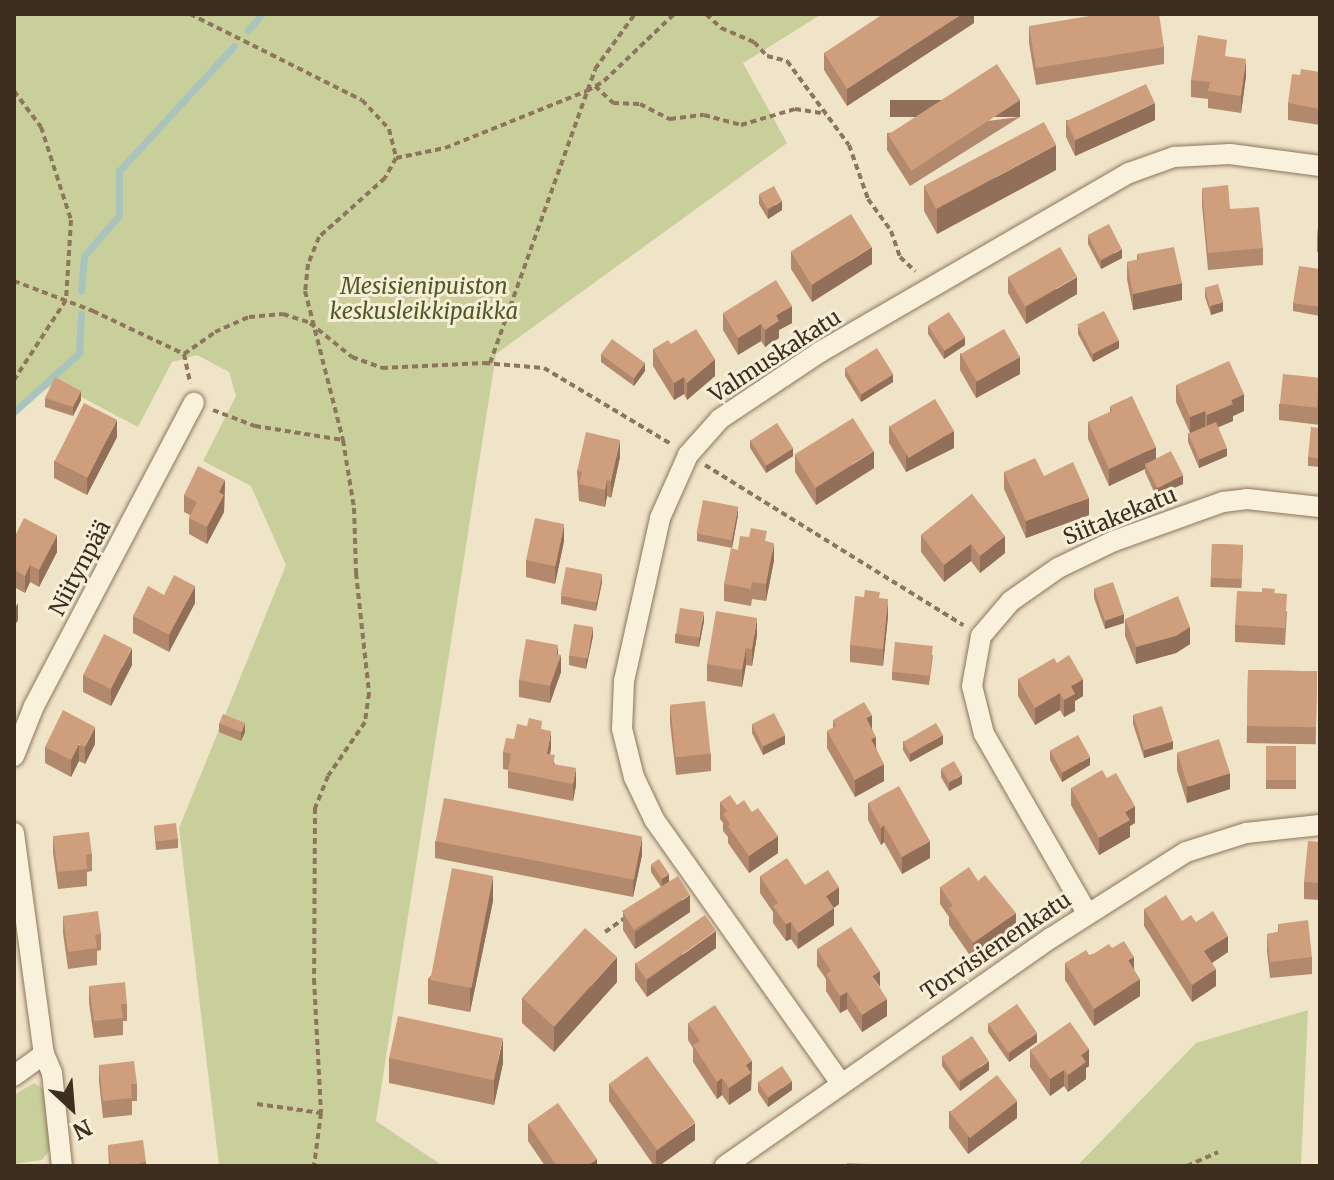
<!DOCTYPE html>
<meta charset="utf-8">
<style>
body{margin:0}
#map{position:relative;width:1334px;height:1180px;overflow:hidden;background:#f0e4c8;font-family:Merriweather,serif}
div>[style]{position:absolute}
[style*='--x']{left:calc(var(--x)*1px);top:calc(var(--y)*1px);width:calc(var(--w)*1px);rotate:calc(var(--a)*1deg)}
.green>*{inset:0;background:#c9cf9b}
.stream>*{height:7px;margin:-3.5px;padding:0 3.5px;transform-origin:3.5px;border-radius:3.5px;background:#a9c4bc}
.path>*{height:4px;margin-top:-2px;transform-origin:0;background:repeating-linear-gradient(90deg,#8d765c 0 6px,transparent 0 10px)}
.roads{filter:drop-shadow(0 0 2px #8d765c) drop-shadow(0 0 2px #8d765c)}
.minor>*{height:20px;margin:-10px;padding:0 10px;transform-origin:10px;border-radius:10px;background:#faf1dc}
.wall>*{inset:0;background:#b2896c;transform-origin:0 0}
.shaded-wall>*{inset:0;background:#916f58;transform-origin:0 0}
.building>*{inset:0;background:#cf9f7d;transform-origin:0 0}
span{translate:-50% -50%;white-space:nowrap;text-align:center;line-height:1.15;-webkit-text-stroke:6px #f7eed8;paint-order:stroke}
.park-label{font-size:22px;color:#4d5a26;font-style:italic}
.street-label{font-size:22px;color:#3d2e20}
.frame{position:absolute;inset:0;border:16px solid #3d2e20;pointer-events:none}
.north{position:absolute;left:32px;top:1068px;width:80px;height:80px;-webkit-text-stroke:6px #f7eed8;paint-order:stroke;rotate:154deg;font-size:22px;font-weight:700;line-height:32px;text-align:center;color:#3d2e20}
.north::after{content:'';display:block;margin:auto;width:28px;height:36px;background:#3d2e20;clip-path:polygon(50% 0,100% 100%,50% 72%,0 100%)}
</style>
<div id="map">
<div class="green">
<i style="clip-path:polygon(14px 14px,822px 14px,743px 63px,787px 143px,496px 354px,376px 1121px,443px 1166px,219px 1166px,179px 828px,286px 565px,251px 486px,203px 461px,236px 396px,229px 372px,197px 355px,172px 362px,138px 427px,55px 383px,14px 412px)"></i>
<i style="clip-path:polygon(1308px 1010px,1301px 1166px,1077px 1166px,1196px 1043px)"></i>
<i style="clip-path:polygon(34px 1083px,44px 1089px,51px 1148px,42px 1160px,14px 1164px,14px 1095px)"></i>
</div>
<div class="stream">
<i style="--x:248;--y:30;--w:21;--a:-49"></i>
<i style="--x:81;--y:291;--w:35;--a:-85"></i>
<i style="--x:84;--y:256;--w:54;--a:-49.5"></i>
<i style="--x:119;--y:215;--w:44;--a:-90"></i>
<i style="--x:119;--y:171;--w:170;--a:-47.4"></i>
<i style="--x:14;--y:412;--w:88;--a:-42.2"></i>
<i style="--x:79;--y:353;--w:39;--a:-87"></i>
</div>
<div class="path">
<i style="--x:190;--y:14;--w:192;--a:26.6"></i>
<i style="--x:362;--y:100;--w:40;--a:47"></i>
<i style="--x:389;--y:129;--w:30;--a:76"></i>
<i style="--x:396;--y:158;--w:23;--a:119"></i>
<i style="--x:385;--y:178;--w:89;--a:138.2"></i>
<i style="--x:319;--y:237;--w:29;--a:112"></i>
<i style="--x:308;--y:264;--w:27;--a:96"></i>
<i style="--x:305;--y:291;--w:154;--a:75.7"></i>
<i style="--x:343;--y:440;--w:69;--a:80.8"></i>
<i style="--x:354;--y:508;--w:65;--a:88.2"></i>
<i style="--x:356;--y:573;--w:121;--a:83.8"></i>
<i style="--x:369;--y:693;--w:29;--a:98"></i>
<i style="--x:365;--y:722;--w:65;--a:124.4"></i>
<i style="--x:328;--y:776;--w:35;--a:112"></i>
<i style="--x:315;--y:808;--w:171;--a:90.3"></i>
<i style="--x:314;--y:979;--w:134;--a:87"></i>
<i style="--x:321;--y:1113;--w:53;--a:97.5"></i>
<i style="--x:706;--y:14;--w:21;--a:43"></i>
<i style="--x:721;--y:28;--w:36;--a:23"></i>
<i style="--x:754;--y:42;--w:19;--a:47"></i>
<i style="--x:767;--y:56;--w:21;--a:14"></i>
<i style="--x:787;--y:61;--w:104;--a:53.6"></i>
<i style="--x:849;--y:145;--w:57;--a:70.6"></i>
<i style="--x:868;--y:199;--w:39;--a:54"></i>
<i style="--x:891;--y:231;--w:28;--a:71"></i>
<i style="--x:900;--y:257;--w:21;--a:43"></i>
<i style="--x:595;--y:86;--w:25;--a:43"></i>
<i style="--x:613;--y:103;--w:27;--a:2"></i>
<i style="--x:640;--y:104;--w:34;--a:27"></i>
<i style="--x:670;--y:119;--w:34;--a:-7"></i>
<i style="--x:704;--y:115;--w:38;--a:15"></i>
<i style="--x:741;--y:125;--w:56;--a:-16.5"></i>
<i style="--x:795;--y:109;--w:31;--a:9"></i>
<i style="--x:14;--y:91;--w:45;--a:53.1"></i>
<i style="--x:41;--y:127;--w:98;--a:72.1"></i>
<i style="--x:71;--y:220;--w:80;--a:93.6"></i>
<i style="--x:66;--y:300;--w:95;--a:123"></i>
<i style="--x:396;--y:158;--w:50;--a:-11.5"></i>
<i style="--x:445;--y:148;--w:153;--a:-21.9"></i>
<i style="--x:587;--y:91;--w:20;--a:-30"></i>
<i style="--x:604;--y:81;--w:97;--a:-43.7"></i>
<i style="--x:14;--y:281;--w:85;--a:20.8"></i>
<i style="--x:93;--y:311;--w:101;--a:25.3"></i>
<i style="--x:184;--y:354;--w:38;--a:-35"></i>
<i style="--x:215;--y:332;--w:37;--a:-24"></i>
<i style="--x:249;--y:317;--w:34;--a:-5"></i>
<i style="--x:283;--y:314;--w:28;--a:18"></i>
<i style="--x:310;--y:323;--w:54;--a:39"></i>
<i style="--x:352;--y:357;--w:32;--a:20"></i>
<i style="--x:382;--y:368;--w:102;--a:-2.8"></i>
<i style="--x:484;--y:363;--w:60;--a:4.8"></i>
<i style="--x:544;--y:368;--w:148;--a:30.9"></i>
<i style="--x:184;--y:354;--w:30;--a:78"></i>
<i style="--x:490;--y:363;--w:312;--a:-70.3"></i>
<i style="--x:595;--y:69;--w:68;--a:-54"></i>
<i style="--x:213;--y:410;--w:45;--a:20.9"></i>
<i style="--x:255;--y:426;--w:89;--a:9"></i>
<i style="--x:705;--y:465;--w:304;--a:31.8"></i>
<i style="--x:605;--y:932;--w:24;--a:-35"></i>
<i style="--x:257;--y:1104;--w:65;--a:8"></i>
<i style="--x:1187;--y:1166;--w:34;--a:-24"></i>
</div>
<div class="roads">
<div class="minor">
<i style="--x:14;--y:756;--w:54;--a:-68.2"></i>
<i style="--x:34;--y:706;--w:343;--a:-62.2"></i>
<i style="--x:14;--y:833;--w:223;--a:82.3"></i>
<i style="--x:44;--y:1054;--w:37;--a:144"></i>
<i style="--x:1087;--y:913;--w:207;--a:-119.9"></i>
<i style="--x:984;--y:734;--w:49;--a:-104"></i>
<i style="--x:972;--y:686;--w:51;--a:-79.8"></i>
<i style="--x:981;--y:636;--w:46;--a:-49.4"></i>
<i style="--x:1011;--y:601;--w:57;--a:-35.1"></i>
<i style="--x:1058;--y:568;--w:62;--a:-25.7"></i>
<i style="--x:1114;--y:541;--w:116;--a:-19.7"></i>
<i style="--x:1223;--y:502;--w:24;--a:-7"></i>
<i style="--x:1247;--y:499;--w:73;--a:6.3"></i>
<i style="--x:44;--y:1054;--w:21;--a:67"></i>
<i style="--x:52;--y:1073;--w:94;--a:83.9"></i>
<i style="--x:840;--y:1082;--w:322;--a:-125.3"></i>
<i style="--x:654;--y:819;--w:47;--a:-115.5"></i>
<i style="--x:634;--y:777;--w:49;--a:-104"></i>
<i style="--x:622;--y:729;--w:48;--a:-87.6"></i>
<i style="--x:624;--y:681;--w:167;--a:-77.5"></i>
<i style="--x:660;--y:518;--w:69;--a:-66"></i>
<i style="--x:688;--y:455;--w:48;--a:-48.4"></i>
<i style="--x:720;--y:419;--w:120;--a:-33.8"></i>
<i style="--x:820;--y:352;--w:357;--a:-30.1"></i>
<i style="--x:1129;--y:173;--w:48;--a:-19.6"></i>
<i style="--x:1174;--y:157;--w:56;--a:-3.1"></i>
<i style="--x:1230;--y:154;--w:91;--a:7.6"></i>
<i style="--x:725;--y:1166;--w:398;--a:-35"></i>
<i style="--x:1051;--y:938;--w:160;--a:-32.5"></i>
<i style="--x:1186;--y:852;--w:63;--a:-17.6"></i>
<i style="--x:1246;--y:833;--w:74;--a:-6.2"></i>
</div>
</div>
<div class="wall">
<i style="clip-path:polygon(974px 14px,974px 23px,847px 106px,824px 70px,824px 53px)"></i>
<i style="clip-path:polygon(1029px 26px,1164px 47px,1164px 64px,1036px 85px,1029px 43px)"></i>
<i style="clip-path:polygon(1227px 57px,1246px 76px,1241px 113px,1208px 108px,1208px 99px,1191px 97px,1191px 80px)"></i>
<i style="clip-path:polygon(1320px 72px,1320px 125px,1288px 120px,1288px 103px,1300px 75px)"></i>
<i style="clip-path:polygon(1020px 117px,910px 186px,887px 150px,887px 133px)"></i>
<i style="clip-path:polygon(1066px 120px,1155px 120px,1075px 156px,1066px 137px)"></i>
<i style="clip-path:polygon(1056px 170px,937px 234px,924px 211px,924px 186px)"></i>
<i style="clip-path:polygon(1202px 188px,1230px 209px,1263px 248px,1263px 265px,1208px 270px,1202px 205px)"></i>
<i style="clip-path:polygon(759px 195px,782px 210px,768px 219px,759px 204px)"></i>
<i style="clip-path:polygon(1320px 213px,1320px 253px,1317px 252px,1317px 235px)"></i>
<i style="clip-path:polygon(1088px 235px,1122px 258px,1101px 269px,1088px 244px)"></i>
<i style="clip-path:polygon(791px 252px,872px 264px,812px 302px,791px 269px)"></i>
<i style="clip-path:polygon(1137px 254px,1182px 300px,1133px 310px,1127px 279px,1127px 262px,1137px 260px)"></i>
<i style="clip-path:polygon(1320px 269px,1320px 316px,1293px 311px,1293px 303px)"></i>
<i style="clip-path:polygon(1008px 277px,1077px 294px,1026px 324px,1008px 293px)"></i>
<i style="clip-path:polygon(1205px 288px,1223px 311px,1211px 315px,1205px 297px)"></i>
<i style="clip-path:polygon(723px 313px,792px 323px,779px 330px,779px 338px,765px 347px,761px 341px,738px 355px,723px 330px)"></i>
<i style="clip-path:polygon(928px 326px,965px 345px,944px 359px,928px 334px)"></i>
<i style="clip-path:polygon(1078px 326px,1119px 348px,1093px 362px,1078px 334px)"></i>
<i style="clip-path:polygon(671px 344px,715px 376px,687px 400px,684px 394px,674px 400px,653px 366px,653px 349px)"></i>
<i style="clip-path:polygon(960px 353px,1020px 374px,976px 398px,960px 370px)"></i>
<i style="clip-path:polygon(601px 354px,645px 371px,634px 386px,601px 362px)"></i>
<i style="clip-path:polygon(845px 368px,893px 382px,861px 402px,845px 376px)"></i>
<i style="clip-path:polygon(1320px 378px,1320px 425px,1279px 420px,1279px 404px)"></i>
<i style="clip-path:polygon(1176px 385px,1244px 411px,1233px 416px,1233px 421px,1218px 427px,1227px 456px,1199px 468px,1188px 442px,1188px 433px,1190px 433px,1176px 402px)"></i>
<i style="clip-path:polygon(45px 398px,81px 400px,73px 416px,45px 407px)"></i>
<i style="clip-path:polygon(1110px 406px,1156px 458px,1183px 484px,1156px 496px,1145px 472px,1145px 469px,1109px 486px,1088px 439px,1088px 422px,1110px 412px)"></i>
<i style="clip-path:polygon(889px 426px,954px 448px,906px 472px,889px 443px)"></i>
<i style="clip-path:polygon(1320px 428px,1320px 467px,1308px 466px,1308px 457px)"></i>
<i style="clip-path:polygon(117px 437px,87px 495px,54px 478px,54px 461px)"></i>
<i style="clip-path:polygon(750px 440px,793px 456px,766px 473px,750px 448px)"></i>
<i style="clip-path:polygon(795px 455px,874px 468px,816px 505px,795px 472px)"></i>
<i style="clip-path:polygon(620px 457px,611px 498px,607px 496px,605px 507px,579px 501px,577px 471px)"></i>
<i style="clip-path:polygon(1004px 472px,1044px 476px,1089px 515px,1026px 538px,1004px 489px)"></i>
<i style="clip-path:polygon(225px 480px,224px 512px,207px 544px,189px 534px,189px 518px,190px 515px,184px 512px,184px 495px)"></i>
<i style="clip-path:polygon(972px 494px,1005px 553px,980px 573px,971px 561px,944px 582px,921px 552px,921px 535px)"></i>
<i style="clip-path:polygon(738px 515px,732px 548px,697px 541px,697px 533px)"></i>
<i style="clip-path:polygon(14px 538px,57px 552px,39px 587px,30px 582px,25px 593px,14px 587px)"></i>
<i style="clip-path:polygon(564px 541px,555px 584px,526px 577px,526px 560px)"></i>
<i style="clip-path:polygon(767px 541px,774px 560px,766px 601px,752px 599px,751px 606px,724px 601px,724px 584px,738px 550px)"></i>
<i style="left:1212px;top:544px;width:31px;height:43px;rotate:2deg"></i>
<i style="clip-path:polygon(602px 582px,596px 611px,561px 604px,561px 596px)"></i>
<i style="clip-path:polygon(1094px 589px,1124px 623px,1105px 629px,1094px 598px)"></i>
<i style="clip-path:polygon(164px 595px,195px 603px,169px 652px,133px 633px,133px 616px)"></i>
<i style="clip-path:polygon(880px 598px,888px 616px,883px 666px,850px 662px,850px 645px)"></i>
<i style="clip-path:polygon(1287px 611px,1285px 645px,1235px 642px,1235px 625px)"></i>
<i style="clip-path:polygon(1125px 619px,1190px 644px,1176px 653px,1136px 664px,1125px 636px)"></i>
<i style="clip-path:polygon(704px 621px,699px 647px,675px 643px,675px 634px)"></i>
<i style="clip-path:polygon(757px 635px,752px 666px,746px 665px,742px 687px,707px 681px,707px 664px)"></i>
<i style="clip-path:polygon(593px 636px,586px 669px,569px 665px,569px 656px)"></i>
<i style="clip-path:polygon(558px 654px,561px 672px,550px 703px,519px 697px,519px 680px)"></i>
<i style="clip-path:polygon(933px 655px,929px 685px,892px 680px,892px 672px)"></i>
<i style="clip-path:polygon(1057px 663px,1083px 696px,1075px 701px,1075px 711px,1064px 717px,1060px 710px,1035px 725px,1018px 696px,1018px 679px)"></i>
<i style="clip-path:polygon(132px 665px,111px 706px,83px 692px,83px 675px)"></i>
<i style="left:1248px;top:670px;width:69px;height:73px;rotate:1deg"></i>
<i style="clip-path:polygon(670px 706px,711px 754px,711px 771px,676px 775px,670px 723px)"></i>
<i style="clip-path:polygon(1133px 715px,1173px 749px,1144px 758px,1133px 724px)"></i>
<i style="clip-path:polygon(833px 720px,872px 729px,884px 781px,855px 797px,827px 748px,827px 731px,833px 728px)"></i>
<i style="clip-path:polygon(219px 723px,245px 732px,241px 741px,219px 732px)"></i>
<i style="clip-path:polygon(752px 724px,785px 744px,763px 755px,752px 733px)"></i>
<i style="clip-path:polygon(542px 729px,551px 748px,550px 754px,555px 764px,576px 785px,573px 801px,508px 788px,508px 770px,503px 769px,503px 752px,514px 739px)"></i>
<i style="clip-path:polygon(903px 741px,943px 744px,910px 762px,903px 750px)"></i>
<i style="clip-path:polygon(95px 744px,85px 764px,79px 761px,71px 777px,45px 763px,45px 747px)"></i>
<i style="left:1266px;top:746px;width:30px;height:43px"></i>
<i style="clip-path:polygon(1050px 751px,1090px 765px,1062px 782px,1050px 760px)"></i>
<i style="clip-path:polygon(1177px 753px,1230px 789px,1187px 803px,1177px 770px)"></i>
<i style="clip-path:polygon(941px 769px,962px 784px,949px 791px,941px 777px)"></i>
<i style="clip-path:polygon(1071px 788px,1135px 823px,1130px 826px,1130px 837px,1099px 855px,1071px 805px)"></i>
<i style="clip-path:polygon(720px 802px,737px 805px,778px 853px,749px 873px,728px 843px,728px 837px,723px 831px,723px 823px,720px 819px)"></i>
<i style="clip-path:polygon(868px 803px,930px 858px,902px 874px,884px 842px,881px 845px,868px 820px)"></i>
<i style="clip-path:polygon(154px 826px,178px 839px,178px 848px,156px 850px)"></i>
<i style="clip-path:polygon(53px 836px,92px 854px,92px 871px,87px 872px,87px 886px,58px 889px,53px 853px)"></i>
<i style="clip-path:polygon(435px 841px,642px 855px,633px 897px,435px 858px)"></i>
<i style="clip-path:polygon(1320px 842px,1320px 900px,1304px 899px,1304px 882px)"></i>
<i style="clip-path:polygon(651px 864px,669px 882px,690px 912px,635px 949px,623px 930px,623px 913px,661px 887px,651px 872px)"></i>
<i style="clip-path:polygon(760px 876px,805px 885px,839px 904px,834px 908px,834px 925px,798px 949px,791px 939px,786px 941px,773px 923px,773px 912px,760px 893px)"></i>
<i style="clip-path:polygon(978px 881px,1016px 930px,973px 960px,949px 925px,949px 917px,940px 904px,940px 887px)"></i>
<i style="clip-path:polygon(493px 901px,470px 1012px,428px 1004px,428px 979px)"></i>
<i style="clip-path:polygon(1144px 909px,1182px 921px,1196px 922px,1228px 952px,1212px 963px,1216px 986px,1192px 1002px,1144px 926px)"></i>
<i style="clip-path:polygon(63px 916px,101px 934px,101px 950px,97px 951px,97px 965px,68px 969px,63px 933px)"></i>
<i style="clip-path:polygon(1278px 924px,1312px 957px,1312px 974px,1270px 978px,1267px 951px,1267px 934px,1278px 932px)"></i>
<i style="clip-path:polygon(716px 948px,647px 997px,635px 980px,635px 963px)"></i>
<i style="clip-path:polygon(1112px 948px,1134px 969px,1140px 996px,1094px 1026px,1065px 980px,1065px 963px)"></i>
<i style="clip-path:polygon(817px 949px,880px 988px,887px 1016px,862px 1032px,847px 1009px,840px 1013px,826px 991px,826px 979px,817px 966px)"></i>
<i style="clip-path:polygon(617px 982px,554px 1052px,522px 1023px,522px 998px)"></i>
<i style="clip-path:polygon(89px 986px,127px 1004px,127px 1021px,123px 1021px,123px 1035px,94px 1038px,89px 1003px)"></i>
<i style="clip-path:polygon(688px 1023px,752px 1061px,751px 1090px,729px 1105px,722px 1095px,717px 1099px,693px 1062px,693px 1048px,688px 1040px)"></i>
<i style="clip-path:polygon(988px 1023px,1037px 1042px,1009px 1062px,988px 1032px)"></i>
<i style="clip-path:polygon(1030px 1050px,1089px 1066px,1086px 1068px,1086px 1079px,1068px 1092px,1064px 1086px,1050px 1096px,1030px 1067px)"></i>
<i style="clip-path:polygon(942px 1057px,989px 1070px,960px 1091px,942px 1066px)"></i>
<i style="clip-path:polygon(389px 1058px,503px 1063px,494px 1105px,389px 1083px)"></i>
<i style="clip-path:polygon(99px 1065px,137px 1084px,137px 1101px,132px 1101px,132px 1115px,103px 1118px,99px 1082px)"></i>
<i style="clip-path:polygon(758px 1083px,792px 1090px,768px 1107px,758px 1092px)"></i>
<i style="clip-path:polygon(609px 1084px,695px 1140px,659px 1166px,654px 1166px,609px 1101px)"></i>
<i style="clip-path:polygon(949px 1111px,1017px 1118px,968px 1154px,949px 1128px)"></i>
<i style="clip-path:polygon(528px 1124px,597px 1166px,545px 1166px,528px 1141px)"></i>
<i style="clip-path:polygon(108px 1145px,146px 1162px,146px 1166px,109px 1166px)"></i>
</div>
<div class="shaded-wall">
<i style="clip-path:polygon(962px 14px,974px 14px,974px 23px,847px 106px,847px 89px)"></i>
<i style="clip-path:polygon(1246px 59px,1246px 76px,1241px 113px,1241px 96px)"></i>
<i style="left:1020px;top:100px;width:17px;height:130px;rotate:90deg"></i>
<i style="clip-path:polygon(1155px 103px,1155px 120px,1075px 156px,1075px 140px)"></i>
<i style="clip-path:polygon(1056px 145px,1056px 170px,937px 234px,937px 209px)"></i>
<i style="clip-path:polygon(782px 201px,782px 210px,768px 219px,768px 210px)"></i>
<i style="clip-path:polygon(872px 247px,872px 264px,812px 302px,812px 285px)"></i>
<i style="clip-path:polygon(1122px 249px,1122px 258px,1101px 269px,1101px 261px)"></i>
<i style="clip-path:polygon(1077px 277px,1077px 294px,1026px 324px,1026px 307px)"></i>
<i style="clip-path:polygon(1182px 283px,1182px 300px,1133px 310px,1133px 294px)"></i>
<i style="clip-path:polygon(1223px 302px,1223px 311px,1211px 315px,1211px 306px)"></i>
<i style="clip-path:polygon(792px 306px,792px 323px,779px 330px,779px 338px,765px 347px,765px 330px,776px 315px)"></i>
<i style="clip-path:polygon(761px 324px,761px 341px,738px 355px,738px 338px)"></i>
<i style="clip-path:polygon(965px 337px,965px 345px,944px 359px,944px 351px)"></i>
<i style="clip-path:polygon(1119px 340px,1119px 348px,1093px 362px,1093px 354px)"></i>
<i style="clip-path:polygon(1020px 357px,1020px 374px,976px 398px,976px 381px)"></i>
<i style="clip-path:polygon(715px 359px,715px 376px,687px 400px,687px 383px)"></i>
<i style="clip-path:polygon(645px 363px,645px 371px,634px 386px,634px 377px)"></i>
<i style="clip-path:polygon(893px 374px,893px 382px,861px 402px,861px 394px)"></i>
<i style="clip-path:polygon(684px 377px,684px 394px,674px 400px,674px 383px)"></i>
<i style="clip-path:polygon(81px 391px,81px 400px,73px 416px,73px 407px)"></i>
<i style="clip-path:polygon(1244px 394px,1244px 411px,1233px 416px,1233px 421px,1207px 432px,1207px 415px,1231px 400px)"></i>
<i style="clip-path:polygon(1205px 411px,1205px 428px,1190px 434px,1190px 417px)"></i>
<i style="clip-path:polygon(117px 420px,117px 437px,87px 495px,87px 478px)"></i>
<i style="clip-path:polygon(954px 431px,954px 448px,906px 472px,906px 455px)"></i>
<i style="clip-path:polygon(620px 440px,620px 457px,611px 498px,611px 481px)"></i>
<i style="clip-path:polygon(1156px 447px,1156px 464px,1145px 463px,1145px 469px,1109px 486px,1109px 469px)"></i>
<i style="clip-path:polygon(793px 448px,793px 456px,766px 473px,766px 465px)"></i>
<i style="clip-path:polygon(1227px 448px,1227px 456px,1199px 468px,1199px 459px)"></i>
<i style="clip-path:polygon(874px 451px,874px 468px,816px 505px,816px 488px)"></i>
<i style="clip-path:polygon(1183px 475px,1183px 484px,1156px 496px,1156px 488px)"></i>
<i style="clip-path:polygon(225px 480px,224px 512px,207px 544px,207px 527px,219px 492px)"></i>
<i style="clip-path:polygon(607px 480px,607px 496px,605px 507px,605px 490px)"></i>
<i style="clip-path:polygon(1089px 498px,1089px 515px,1026px 538px,1026px 521px)"></i>
<i style="clip-path:polygon(738px 507px,738px 515px,732px 548px,732px 540px)"></i>
<i style="clip-path:polygon(564px 524px,564px 541px,555px 584px,555px 567px)"></i>
<i style="clip-path:polygon(57px 535px,57px 552px,39px 587px,39px 570px)"></i>
<i style="clip-path:polygon(1005px 536px,1005px 553px,980px 573px,980px 556px)"></i>
<i style="clip-path:polygon(774px 543px,774px 560px,766px 601px,766px 584px)"></i>
<i style="clip-path:polygon(971px 544px,971px 561px,944px 582px,944px 565px)"></i>
<i style="clip-path:polygon(30px 565px,30px 582px,25px 593px,25px 576px)"></i>
<i style="clip-path:polygon(602px 574px,602px 582px,596px 611px,596px 603px)"></i>
<i style="clip-path:polygon(195px 586px,195px 603px,169px 652px,169px 635px)"></i>
<i style="clip-path:polygon(888px 599px,888px 616px,883px 666px,883px 649px)"></i>
<i style="clip-path:polygon(18px 603px,18px 620px,14px 627px,14px 610px)"></i>
<i style="clip-path:polygon(704px 612px,704px 621px,699px 647px,699px 639px)"></i>
<i style="clip-path:polygon(1124px 614px,1124px 623px,1105px 629px,1105px 621px)"></i>
<i style="clip-path:polygon(757px 618px,757px 635px,752px 666px,752px 649px)"></i>
<i style="clip-path:polygon(593px 627px,593px 636px,586px 669px,586px 660px)"></i>
<i style="clip-path:polygon(1190px 627px,1190px 644px,1176px 653px,1136px 664px,1136px 647px)"></i>
<i style="clip-path:polygon(558px 645px,558px 662px,561px 655px,561px 672px,550px 703px,550px 686px)"></i>
<i style="clip-path:polygon(132px 648px,132px 665px,111px 706px,111px 689px)"></i>
<i style="clip-path:polygon(746px 648px,746px 665px,742px 687px,742px 670px)"></i>
<i style="clip-path:polygon(1083px 679px,1083px 696px,1075px 701px,1075px 711px,1064px 717px,1064px 700px,1071px 686px)"></i>
<i style="clip-path:polygon(1060px 693px,1060px 710px,1035px 725px,1035px 708px)"></i>
<i style="clip-path:polygon(872px 715px,872px 732px,866px 718px)"></i>
<i style="clip-path:polygon(245px 723px,245px 732px,241px 741px,241px 732px)"></i>
<i style="clip-path:polygon(95px 727px,95px 744px,85px 764px,85px 747px)"></i>
<i style="clip-path:polygon(551px 731px,551px 748px,547px 770px,547px 754px)"></i>
<i style="clip-path:polygon(785px 735px,785px 744px,763px 755px,763px 746px)"></i>
<i style="clip-path:polygon(943px 735px,943px 744px,910px 762px,910px 754px)"></i>
<i style="clip-path:polygon(876px 737px,876px 754px,871px 739px)"></i>
<i style="clip-path:polygon(1173px 741px,1173px 749px,1144px 758px,1144px 750px)"></i>
<i style="clip-path:polygon(79px 744px,79px 761px,71px 777px,71px 760px)"></i>
<i style="clip-path:polygon(1090px 757px,1090px 765px,1062px 782px,1062px 773px)"></i>
<i style="clip-path:polygon(884px 764px,884px 781px,855px 797px,855px 780px)"></i>
<i style="clip-path:polygon(576px 768px,576px 785px,573px 801px,573px 784px)"></i>
<i style="clip-path:polygon(1230px 773px,1230px 789px,1187px 803px,1187px 786px)"></i>
<i style="clip-path:polygon(962px 775px,962px 784px,949px 791px,949px 783px)"></i>
<i style="clip-path:polygon(1135px 806px,1135px 823px,1130px 826px,1130px 837px,1099px 855px,1099px 838px,1125px 812px)"></i>
<i style="clip-path:polygon(884px 825px,884px 842px,881px 845px,881px 828px)"></i>
<i style="clip-path:polygon(778px 836px,778px 853px,749px 873px,749px 856px)"></i>
<i style="clip-path:polygon(642px 838px,642px 855px,633px 897px,633px 880px)"></i>
<i style="clip-path:polygon(930px 841px,930px 858px,902px 874px,902px 857px)"></i>
<i style="clip-path:polygon(669px 874px,669px 882px,662px 888px,662px 879px)"></i>
<i style="clip-path:polygon(493px 876px,493px 901px,470px 1012px,470px 987px)"></i>
<i style="clip-path:polygon(839px 887px,839px 904px,826px 913px,826px 896px)"></i>
<i style="clip-path:polygon(690px 895px,690px 912px,635px 949px,635px 932px)"></i>
<i style="clip-path:polygon(834px 908px,834px 925px,798px 949px,798px 933px)"></i>
<i style="clip-path:polygon(1016px 913px,1016px 930px,973px 960px,973px 943px)"></i>
<i style="clip-path:polygon(791px 922px,791px 939px,786px 941px,786px 924px)"></i>
<i style="clip-path:polygon(716px 931px,716px 948px,647px 997px,647px 980px)"></i>
<i style="clip-path:polygon(1228px 936px,1228px 952px,1204px 968px,1204px 951px)"></i>
<i style="clip-path:polygon(617px 957px,617px 982px,554px 1052px,554px 1027px)"></i>
<i style="clip-path:polygon(1134px 957px,1134px 974px,1128px 960px)"></i>
<i style="clip-path:polygon(1216px 969px,1216px 986px,1192px 1002px,1192px 985px)"></i>
<i style="clip-path:polygon(880px 971px,880px 987px,872px 976px)"></i>
<i style="clip-path:polygon(1140px 979px,1140px 996px,1094px 1026px,1094px 1009px)"></i>
<i style="clip-path:polygon(847px 992px,847px 1009px,840px 1013px,840px 996px)"></i>
<i style="clip-path:polygon(887px 999px,887px 1016px,862px 1032px,862px 1015px)"></i>
<i style="clip-path:polygon(1037px 1033px,1037px 1042px,1009px 1062px,1009px 1053px)"></i>
<i style="clip-path:polygon(503px 1038px,503px 1063px,494px 1105px,494px 1080px)"></i>
<i style="clip-path:polygon(1089px 1049px,1089px 1066px,1086px 1068px,1086px 1079px,1068px 1092px,1068px 1075px,1081px 1055px)"></i>
<i style="clip-path:polygon(752px 1061px,751px 1090px,729px 1105px,729px 1088px,746px 1065px)"></i>
<i style="clip-path:polygon(989px 1061px,989px 1070px,960px 1091px,960px 1082px)"></i>
<i style="clip-path:polygon(1064px 1070px,1064px 1086px,1050px 1096px,1050px 1079px)"></i>
<i style="clip-path:polygon(722px 1078px,722px 1095px,717px 1099px,717px 1082px)"></i>
<i style="clip-path:polygon(792px 1081px,792px 1090px,768px 1107px,768px 1098px)"></i>
<i style="clip-path:polygon(1017px 1101px,1017px 1118px,968px 1154px,968px 1137px)"></i>
<i style="clip-path:polygon(695px 1123px,695px 1140px,659px 1166px,656px 1166px,656px 1151px)"></i>
<i style="clip-path:polygon(597px 1159px,597px 1166px,587px 1166px)"></i>
</div>
<div class="building">
<i style="clip-path:polygon(883px 14px,962px 14px,847px 89px,824px 53px)"></i>
<i style="clip-path:polygon(1101px 14px,1159px 14px,1164px 47px,1036px 68px,1029px 26px)"></i>
<i style="clip-path:polygon(1198px 35px,1227px 40px,1225px 56px,1246px 59px,1241px 96px,1208px 91px,1210px 82px,1191px 80px)"></i>
<i style="left:997px;top:64px;width:43px;height:130px;rotate:57deg"></i>
<i style="clip-path:polygon(1301px 69px,1320px 72px,1320px 109px,1288px 103px,1292px 74px,1300px 75px)"></i>
<i style="left:1146px;top:84px;width:21px;height:88px;rotate:65deg"></i>
<i style="left:1044px;top:122px;width:26px;height:136px;rotate:62deg"></i>
<i style="clip-path:polygon(1228px 185px,1230px 209px,1259px 207px,1263px 248px,1208px 253px,1202px 188px)"></i>
<i style="left:774px;top:186px;width:17px;height:17px;rotate:62deg"></i>
<i style="clip-path:polygon(1320px 213px,1320px 236px,1317px 235px)"></i>
<i style="left:851px;top:214px;width:39px;height:71px;rotate:58deg"></i>
<i style="left:1109px;top:224px;width:28px;height:24px;rotate:63deg"></i>
<i style="left:1060px;top:247px;width:34px;height:60px;rotate:60deg"></i>
<i style="clip-path:polygon(1174px 247px,1182px 283px,1133px 294px,1127px 262px,1139px 259px,1137px 254px)"></i>
<i style="clip-path:polygon(1299px 266px,1320px 269px,1320px 307px,1293px 303px)"></i>
<i style="clip-path:polygon(776px 280px,792px 306px,776px 315px,779px 321px,765px 330px,761px 324px,738px 338px,723px 313px)"></i>
<i style="left:1218px;top:284px;width:19px;height:14px;rotate:74deg"></i>
<i style="left:1104px;top:311px;width:33px;height:30px;rotate:63deg"></i>
<i style="left:949px;top:312px;width:30px;height:25px;rotate:57deg"></i>
<i style="clip-path:polygon(696px 329px,715px 359px,687px 383px,684px 377px,674px 383px,653px 349px,668px 340px,671px 344px)"></i>
<i style="left:1004px;top:329px;width:32px;height:50px;rotate:60deg"></i>
<i style="left:612px;top:339px;width:41px;height:19px;rotate:36deg"></i>
<i style="left:877px;top:348px;width:31px;height:38px;rotate:58deg"></i>
<i style="clip-path:polygon(1229px 361px,1244px 394px,1231px 400px,1233px 404px,1207px 415px,1205px 411px,1190px 417px,1176px 385px)"></i>
<i style="left:1283px;top:374px;width:37px;height:30px;rotate:6deg"></i>
<i style="clip-path:polygon(55px 377px,81px 391px,73px 407px,45px 398px)"></i>
<i style="clip-path:polygon(1132px 396px,1156px 447px,1109px 469px,1088px 422px,1112px 411px,1110px 406px)"></i>
<i style="left:935px;top:399px;width:37px;height:53px;rotate:59deg"></i>
<i style="left:84px;top:403px;width:37px;height:65px;rotate:27deg"></i>
<i style="left:853px;top:418px;width:39px;height:69px;rotate:58deg"></i>
<i style="left:1216px;top:422px;width:28px;height:30px;rotate:67deg"></i>
<i style="left:777px;top:423px;width:30px;height:32px;rotate:57deg"></i>
<i style="clip-path:polygon(1311px 427px,1320px 428px,1320px 459px,1308px 457px)"></i>
<i style="clip-path:polygon(586px 432px,620px 440px,611px 481px,607px 480px,605px 490px,579px 484px,582px 472px,577px 471px)"></i>
<i style="left:1171px;top:451px;width:27px;height:29px;rotate:63deg"></i>
<i style="clip-path:polygon(1035px 458px,1044px 476px,1073px 462px,1089px 498px,1026px 521px,1004px 472px)"></i>
<i style="clip-path:polygon(198px 466px,225px 480px,219px 492px,224px 495px,207px 527px,189px 518px,197px 502px,184px 495px)"></i>
<i style="clip-path:polygon(972px 494px,1005px 536px,980px 556px,971px 544px,944px 565px,921px 535px)"></i>
<i style="left:703px;top:500px;width:36px;height:34px;rotate:11deg"></i>
<i style="clip-path:polygon(24px 518px,57px 535px,39px 570px,30px 565px,25px 576px,14px 570px,14px 538px)"></i>
<i style="left:535px;top:518px;width:30px;height:43px;rotate:12deg"></i>
<i style="clip-path:polygon(751px 528px,767px 531px,765px 541px,774px 543px,766px 584px,752px 582px,751px 589px,724px 584px,731px 548px,738px 550px,740px 536px,749px 537px)"></i>
<i style="left:1212px;top:544px;width:31px;height:34px;rotate:2deg"></i>
<i style="left:566px;top:567px;width:37px;height:29px;rotate:11deg"></i>
<i style="clip-path:polygon(174px 575px,195px 586px,169px 635px,133px 616px,148px 586px,164px 595px)"></i>
<i style="left:1113px;top:582px;width:34px;height:20px;rotate:71deg"></i>
<i style="clip-path:polygon(1262px 588px,1275px 589px,1274px 593px,1287px 594px,1285px 628px,1235px 625px,1237px 591px,1262px 592px)"></i>
<i style="clip-path:polygon(865px 590px,880px 592px,879px 598px,888px 599px,883px 649px,850px 645px,855px 596px,864px 597px)"></i>
<i style="clip-path:polygon(1178px 596px,1190px 627px,1176px 636px,1136px 647px,1125px 619px)"></i>
<i style="left:680px;top:608px;width:24px;height:26px;rotate:9deg"></i>
<i style="clip-path:polygon(716px 611px,757px 618px,752px 649px,746px 648px,742px 670px,707px 664px)"></i>
<i style="left:574px;top:624px;width:19px;height:32px;rotate:9deg"></i>
<i style="left:104px;top:634px;width:31px;height:46px;rotate:27deg"></i>
<i style="clip-path:polygon(526px 639px,558px 645px,556px 654px,561px 655px,550px 686px,519px 680px)"></i>
<i style="left:895px;top:642px;width:38px;height:30px;rotate:6deg"></i>
<i style="clip-path:polygon(1069px 655px,1083px 679px,1071px 686px,1075px 694px,1064px 700px,1060px 693px,1035px 708px,1018px 679px,1054px 658px,1057px 663px)"></i>
<i style="left:1248px;top:670px;width:69px;height:56px;rotate:1deg"></i>
<i style="left:705px;top:701px;width:53px;height:35px;rotate:84deg"></i>
<i style="clip-path:polygon(864px 702px,872px 715px,866px 718px,876px 737px,871px 739px,884px 764px,855px 780px,827px 731px,836px 726px,833px 720px)"></i>
<i style="left:1162px;top:706px;width:37px;height:30px;rotate:73deg"></i>
<i style="clip-path:polygon(63px 710px,95px 727px,85px 747px,79px 744px,71px 760px,45px 747px)"></i>
<i style="left:774px;top:713px;width:25px;height:25px;rotate:63deg"></i>
<i style="left:223px;top:714px;width:24px;height:10px;rotate:22deg"></i>
<i style="clip-path:polygon(529px 718px,542px 721px,541px 729px,551px 731px,547px 754px,555px 755px,553px 764px,576px 768px,573px 784px,508px 771px,511px 754px,503px 752px,506px 738px,514px 739px,517px 724px,527px 726px)"></i>
<i style="left:936px;top:723px;width:14px;height:38px;rotate:60deg"></i>
<i style="left:1078px;top:735px;width:25px;height:32px;rotate:61deg"></i>
<i style="left:1219px;top:739px;width:36px;height:44px;rotate:72deg"></i>
<i style="left:1266px;top:746px;width:30px;height:34px"></i>
<i style="left:954px;top:761px;width:16px;height:15px;rotate:60deg"></i>
<i style="clip-path:polygon(1102px 770px,1107px 778px,1116px 773px,1135px 806px,1125px 812px,1130px 820px,1099px 838px,1071px 788px)"></i>
<i style="clip-path:polygon(899px 786px,930px 841px,902px 857px,884px 825px,881px 828px,868px 803px)"></i>
<i style="clip-path:polygon(730px 795px,737px 805px,744px 800px,752px 812px,758px 808px,778px 836px,749px 856px,728px 826px,730px 824px,723px 814px,727px 811px,720px 802px)"></i>
<i style="left:444px;top:798px;width:202px;height:44px;rotate:11deg"></i>
<i style="left:176px;top:823px;width:16px;height:22px;rotate:83deg"></i>
<i style="clip-path:polygon(89px 832px,92px 854px,86px 855px,87px 869px,58px 872px,53px 836px)"></i>
<i style="clip-path:polygon(1308px 841px,1320px 842px,1320px 883px,1304px 882px)"></i>
<i style="clip-path:polygon(787px 858px,805px 885px,828px 870px,839px 887px,826px 896px,834px 908px,798px 933px,791px 922px,786px 924px,773px 906px,778px 903px,760px 876px)"></i>
<i style="left:659px;top:859px;width:18px;height:9px;rotate:56deg"></i>
<i style="clip-path:polygon(969px 867px,978px 881px,985px 875px,1016px 913px,973px 943px,949px 908px,953px 906px,940px 887px)"></i>
<i style="left:452px;top:868px;width:42px;height:114px;rotate:11deg"></i>
<i style="left:678px;top:876px;width:22px;height:66px;rotate:58deg"></i>
<i style="clip-path:polygon(1166px 895px,1182px 921px,1191px 915px,1196px 922px,1213px 911px,1228px 936px,1204px 951px,1216px 969px,1192px 985px,1144px 909px)"></i>
<i style="clip-path:polygon(98px 911px,101px 934px,95px 935px,97px 948px,68px 952px,63px 916px)"></i>
<i style="left:705px;top:915px;width:19px;height:85px;rotate:55deg"></i>
<i style="clip-path:polygon(1308px 920px,1312px 957px,1270px 962px,1267px 934px,1279px 932px,1278px 924px)"></i>
<i style="clip-path:polygon(851px 927px,880px 971px,872px 976px,887px 999px,862px 1015px,847px 992px,840px 996px,826px 974px,831px 971px,817px 949px)"></i>
<i style="left:585px;top:928px;width:43px;height:94px;rotate:42deg"></i>
<i style="clip-path:polygon(1124px 941px,1134px 957px,1128px 960px,1140px 979px,1094px 1009px,1065px 963px,1086px 950px,1090px 956px,1109px 944px,1112px 948px)"></i>
<i style="clip-path:polygon(125px 982px,127px 1004px,121px 1004px,123px 1018px,94px 1021px,89px 986px)"></i>
<i style="left:1017px;top:1004px;width:35px;height:35px;rotate:55deg"></i>
<i style="clip-path:polygon(715px 1005px,752px 1061px,746px 1065px,751px 1073px,729px 1088px,722px 1078px,717px 1082px,693px 1045px,700px 1041px,688px 1023px)"></i>
<i style="left:398px;top:1016px;width:107px;height:43px;rotate:12deg"></i>
<i style="clip-path:polygon(1070px 1022px,1089px 1049px,1081px 1055px,1086px 1062px,1068px 1075px,1064px 1070px,1050px 1079px,1030px 1050px)"></i>
<i style="left:972px;top:1036px;width:30px;height:37px;rotate:56deg"></i>
<i style="left:647px;top:1056px;width:82px;height:47px;rotate:54deg"></i>
<i style="clip-path:polygon(134px 1061px,137px 1084px,131px 1084px,132px 1098px,103px 1101px,99px 1065px)"></i>
<i style="left:782px;top:1066px;width:18px;height:29px;rotate:56deg"></i>
<i style="left:997px;top:1075px;width:33px;height:60px;rotate:52deg"></i>
<i style="clip-path:polygon(558px 1103px,597px 1159px,587px 1166px,557px 1166px,528px 1124px)"></i>
<i style="clip-path:polygon(143px 1140px,146px 1162px,140px 1163px,140px 1166px,111px 1166px,108px 1145px)"></i>
<i style="clip-path:polygon(847px 1163px,914px 1166px,847px 1166px)"></i>
<i style="clip-path:polygon(782px 1164px,812px 1166px,782px 1166px)"></i>
</div>
<div class="park-label">
<span style="left:424px;top:299px">Mesisienipuiston<br>keskusleikkipaikka</span>
</div>
<div class="street-label">
<span style="left:775px;top:356px;rotate:-33deg">Valmuskakatu</span>
<span style="left:1120px;top:516px;rotate:-22deg">Siitakekatu</span>
<span style="left:80px;top:568px;rotate:-62deg">Niitynpää</span>
<span style="left:996px;top:946px;rotate:-34deg">Torvisienenkatu</span>
</div>
<div class="frame"></div>
<div class="north">N</div>
</div>
